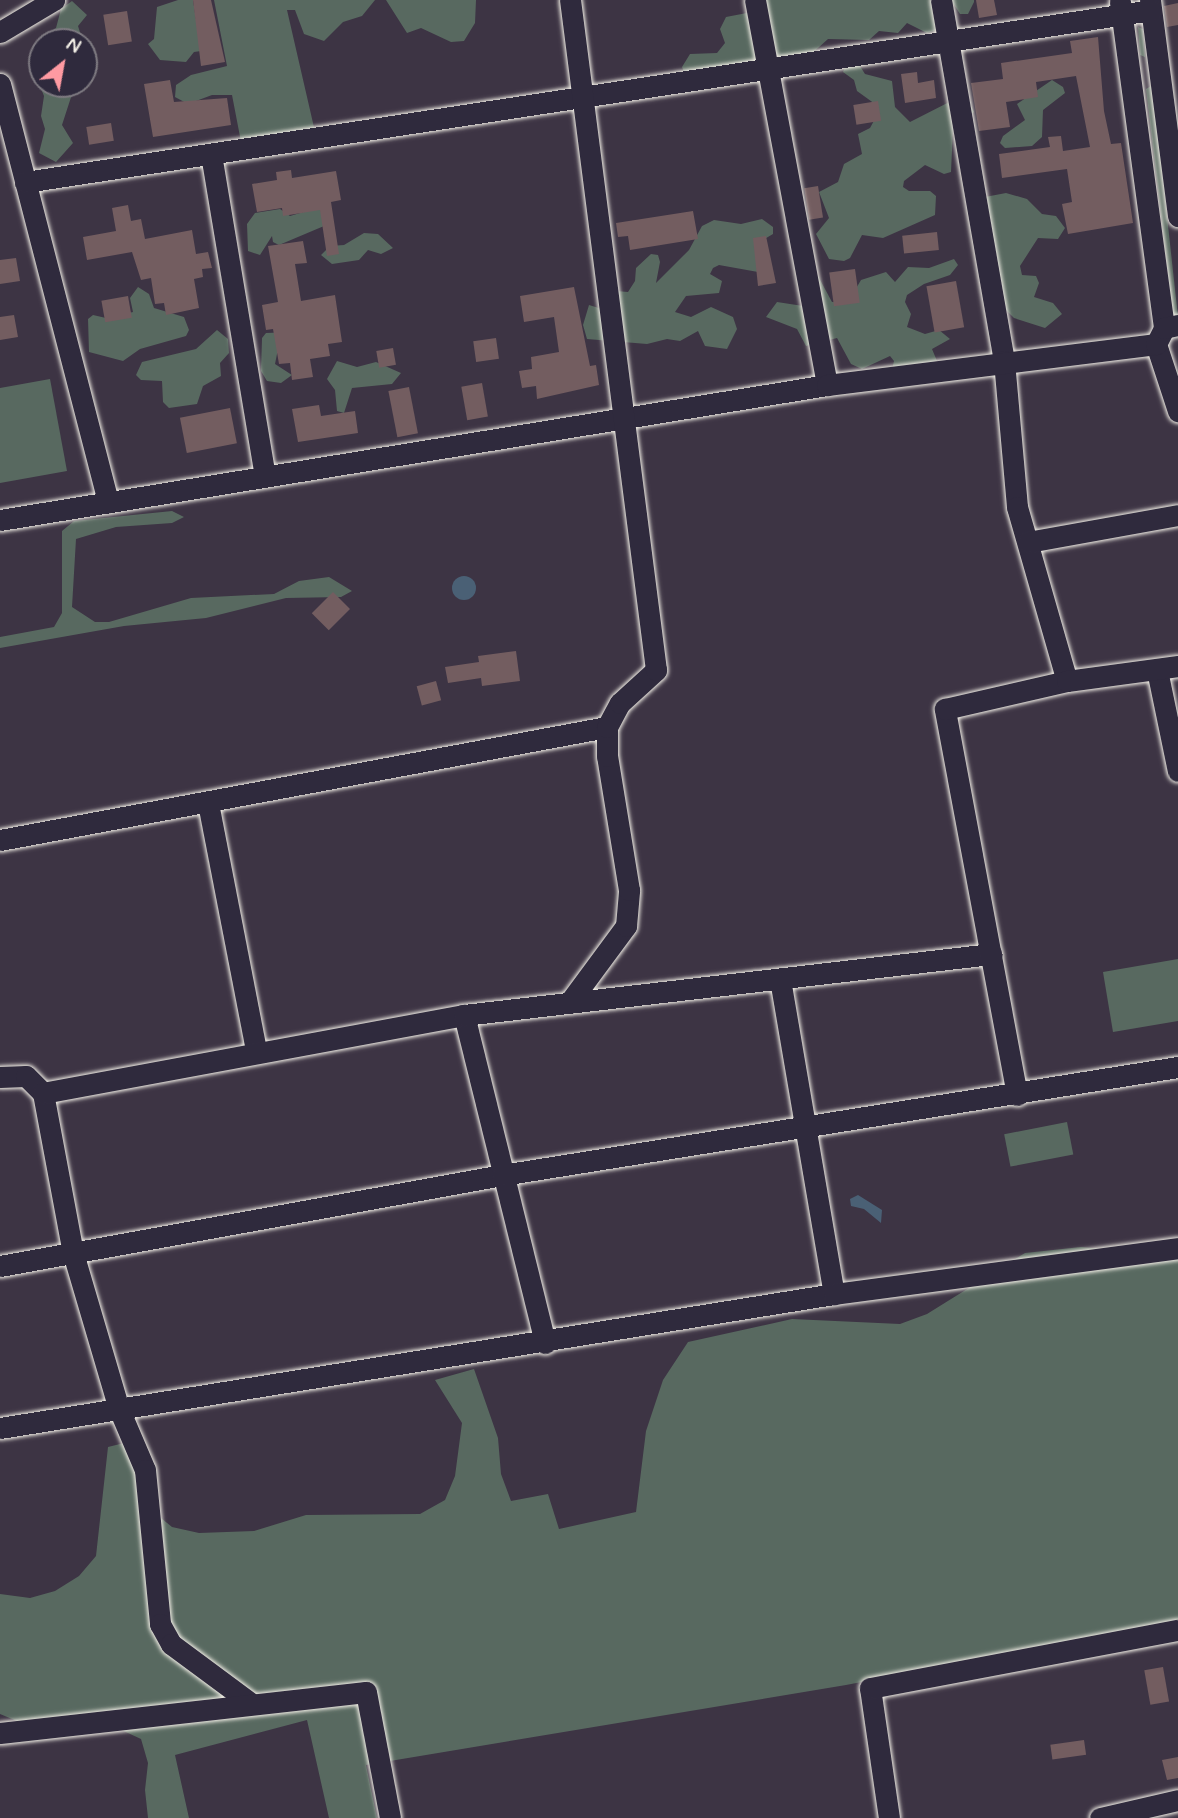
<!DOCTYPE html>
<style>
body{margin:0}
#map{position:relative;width:1178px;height:1818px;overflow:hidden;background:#3d3444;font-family:Mynerve,sans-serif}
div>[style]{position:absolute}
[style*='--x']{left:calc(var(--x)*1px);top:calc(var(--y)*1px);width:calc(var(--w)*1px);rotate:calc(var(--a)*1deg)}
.green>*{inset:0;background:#586960;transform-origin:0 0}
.water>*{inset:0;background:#4a6075}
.round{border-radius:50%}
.building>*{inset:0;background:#735d60;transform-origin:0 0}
.roads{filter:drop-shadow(0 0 2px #f4f1e8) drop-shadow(0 0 2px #f4f1e8)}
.minor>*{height:21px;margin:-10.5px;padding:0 10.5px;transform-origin:10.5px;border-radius:10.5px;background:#2f2a3d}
span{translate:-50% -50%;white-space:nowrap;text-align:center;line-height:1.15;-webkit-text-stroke:6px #2f2a3d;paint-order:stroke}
.north{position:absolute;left:28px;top:28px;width:70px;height:70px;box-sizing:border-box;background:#2f2a3d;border:2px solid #7e7a81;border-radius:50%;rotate:31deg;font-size:19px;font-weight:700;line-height:28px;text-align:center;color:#f4f1e8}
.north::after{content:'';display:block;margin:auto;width:24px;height:32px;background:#ff9aa2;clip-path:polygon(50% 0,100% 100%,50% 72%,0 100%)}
</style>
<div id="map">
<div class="green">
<i style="clip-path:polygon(178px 0,193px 0,198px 33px,208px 50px,194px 52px,186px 62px,160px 60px,148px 44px,154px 39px,157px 7px)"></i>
<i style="clip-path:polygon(214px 0,375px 0,362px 16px,343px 22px,324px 41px,304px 34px,295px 10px,287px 10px,316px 136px,242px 147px,232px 95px,212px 95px,188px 104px,175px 97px,176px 85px,191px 75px,227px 66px)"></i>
<i style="clip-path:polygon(386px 0,476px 0,475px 23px,464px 41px,451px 42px,421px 28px,407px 33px)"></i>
<i style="clip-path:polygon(759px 0,933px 0,939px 29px,927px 33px,907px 23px,898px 33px,879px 31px,869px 40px,828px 39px,808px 57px,787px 59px,772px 54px,756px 74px,687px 80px,682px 67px,690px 54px,717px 53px,725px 43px,720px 29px,726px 17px,752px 12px)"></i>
<i style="clip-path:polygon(951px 0,974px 0,974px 2px,968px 14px,960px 14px)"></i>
<i style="clip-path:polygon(72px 1px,87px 15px,78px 26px,83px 42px,42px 42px,42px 84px,73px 84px,74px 88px,62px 125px,73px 143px,56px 162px,39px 153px,45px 129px,41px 116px,44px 96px,34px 71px,34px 51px,40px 40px,56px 28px,61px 9px)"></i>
<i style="clip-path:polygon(1138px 27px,1143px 29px,1145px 57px,1140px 55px)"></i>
<i style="clip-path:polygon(858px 63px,865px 74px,892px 81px,895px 107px,910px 122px,965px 94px,974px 112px,953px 128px,951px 172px,944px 174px,925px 165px,904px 181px,903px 187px,909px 191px,930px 191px,936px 196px,935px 215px,883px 238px,862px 235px,850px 258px,844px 261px,829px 259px,816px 234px,829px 218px,819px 192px,838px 182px,844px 164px,862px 154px,858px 134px,870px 128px,876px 117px,875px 104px,857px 91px,854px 80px,843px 72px,846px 65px)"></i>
<i style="clip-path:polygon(1052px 80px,1063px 87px,1065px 93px,1043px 110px,1042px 137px,1032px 146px,1005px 148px,1000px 143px,1003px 136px,1025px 120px,1017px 104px)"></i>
<i style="clip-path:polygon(1151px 86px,1153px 88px,1178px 317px,1173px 316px,1146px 89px)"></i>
<i style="clip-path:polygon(1006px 193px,1027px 199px,1042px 214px,1056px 216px,1065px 228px,1058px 239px,1038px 238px,1020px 266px,1022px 275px,1036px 276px,1039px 283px,1034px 297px,1053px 303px,1062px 314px,1045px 328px,1014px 318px,1004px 308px,985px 197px)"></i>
<i style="clip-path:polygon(320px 207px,324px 226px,279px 245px,273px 242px,272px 236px,260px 255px,248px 251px,247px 224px,255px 213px,280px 209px,290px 216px)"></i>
<i style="clip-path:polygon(762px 219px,773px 227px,773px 234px,756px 244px,758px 272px,719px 265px,713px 268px,710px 274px,722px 281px,719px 293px,686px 296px,675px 312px,691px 317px,711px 307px,733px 317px,737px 329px,727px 349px,705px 346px,698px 331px,680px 341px,667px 339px,647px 344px,587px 339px,583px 325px,589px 305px,602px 309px,616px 291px,628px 292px,635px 281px,636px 268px,651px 254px,658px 255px,660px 262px,656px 283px,689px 250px,702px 226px,714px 220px,741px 224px)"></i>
<i style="clip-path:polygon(364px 233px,378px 234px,393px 248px,381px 254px,368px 250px,359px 260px,332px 264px,321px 255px,330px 246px,344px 245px)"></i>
<i style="clip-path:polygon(954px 259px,958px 265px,950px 275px,924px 284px,907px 295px,905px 302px,911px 314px,907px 327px,925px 334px,939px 330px,950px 339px,932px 349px,937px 361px,891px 374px,894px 361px,890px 356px,862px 369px,851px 364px,837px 338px,806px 346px,797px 329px,766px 317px,777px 302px,803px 306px,812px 275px,818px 276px,832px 302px,848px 302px,861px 280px,886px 272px,895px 282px,908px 267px,929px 268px)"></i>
<i style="clip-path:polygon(138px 287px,149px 294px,154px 308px,184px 317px,189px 330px,186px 336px,140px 349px,123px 361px,89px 352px,88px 319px,93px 315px,106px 318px,133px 312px,130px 298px)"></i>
<i style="clip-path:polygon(217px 330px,228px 339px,229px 353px,220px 363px,221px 376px,203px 386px,197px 404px,169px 408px,163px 402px,162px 381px,141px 380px,136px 375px,142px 362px,196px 349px)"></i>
<i style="clip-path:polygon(293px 332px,279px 344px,275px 364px,292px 375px,281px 383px,267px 381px,261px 371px,262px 338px,266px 333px)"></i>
<i style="clip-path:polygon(337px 361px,357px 367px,376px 362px,401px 373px,392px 384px,352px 388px,344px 413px,337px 411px,335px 390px,327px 379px)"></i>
<i style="clip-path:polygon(50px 379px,67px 471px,0 483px,0 388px)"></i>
<i style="clip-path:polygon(172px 511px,184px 517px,172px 523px,116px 527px,76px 539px,72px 607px,95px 622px,109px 622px,191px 598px,274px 594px,299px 581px,329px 577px,352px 591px,341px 597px,286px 598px,206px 618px,124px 626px,0 648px,0 637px,54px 627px,62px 613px,62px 531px,74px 521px)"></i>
<i style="clip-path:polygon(1178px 959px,1178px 1021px,1113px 1032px,1103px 972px)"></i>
<i style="left:1067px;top:1122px;width:33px;height:64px;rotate:79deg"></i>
<i style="clip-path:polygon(1081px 1247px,1178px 1256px,1178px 1621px,846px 1685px,366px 1765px,377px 1818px,329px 1818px,307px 1720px,175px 1755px,189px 1818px,148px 1818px,145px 1790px,148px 1763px,141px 1739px,115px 1727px,29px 1726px,0 1714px,0 1594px,30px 1598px,55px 1591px,79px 1576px,96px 1556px,108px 1447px,136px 1440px,150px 1509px,172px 1527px,199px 1533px,254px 1531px,306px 1515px,420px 1514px,445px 1500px,455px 1476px,462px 1423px,435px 1380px,474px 1369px,498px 1438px,501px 1474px,511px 1501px,548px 1494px,559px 1529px,636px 1512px,646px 1431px,663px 1380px,688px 1342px,792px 1319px,900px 1324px,927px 1314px,1025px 1253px)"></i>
</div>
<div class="water">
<i class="round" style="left:452px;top:576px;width:24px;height:24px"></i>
<i style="clip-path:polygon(858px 1195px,882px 1210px,881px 1223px,864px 1209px,851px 1206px,850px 1199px)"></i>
</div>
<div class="building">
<i style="clip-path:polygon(193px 0,211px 0,225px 62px,201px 66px)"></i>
<i style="clip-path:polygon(976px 0,994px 0,997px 15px,979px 18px)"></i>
<i style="clip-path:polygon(1178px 3px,1178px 25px,1167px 27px,1164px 6px)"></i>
<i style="left:127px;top:11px;width:31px;height:24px;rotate:81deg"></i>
<i style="clip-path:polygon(1098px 37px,1104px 111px,1111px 144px,1121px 143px,1133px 223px,1068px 234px,1062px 204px,1072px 202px,1067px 169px,1002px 178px,999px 154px,1050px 147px,1048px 137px,1061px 136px,1063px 151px,1090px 147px,1076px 76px,1036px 82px,1038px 97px,1006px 102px,1010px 127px,979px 131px,971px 83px,1003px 79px,1001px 63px,1072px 53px,1070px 41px)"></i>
<i style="clip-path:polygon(917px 72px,918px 83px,934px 80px,936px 98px,905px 103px,901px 74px)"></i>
<i style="clip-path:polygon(170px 80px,174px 102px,227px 98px,231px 125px,153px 137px,144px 84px)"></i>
<i style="left:878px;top:101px;width:20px;height:25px;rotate:81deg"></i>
<i style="left:111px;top:123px;width:18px;height:25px;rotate:81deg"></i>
<i style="clip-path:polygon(291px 170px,292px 178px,336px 171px,341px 200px,331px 202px,339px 254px,327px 256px,320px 210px,283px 216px,282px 208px,257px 212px,252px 184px,277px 180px,276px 172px)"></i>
<i style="left:818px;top:186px;width:32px;height:14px;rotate:81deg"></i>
<i style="clip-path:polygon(128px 205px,131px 221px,141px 219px,145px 239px,192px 230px,196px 254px,208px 252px,212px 268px,202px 269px,203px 277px,194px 279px,199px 308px,166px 315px,164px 303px,155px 304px,151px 278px,141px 280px,132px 252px,87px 260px,83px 237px,116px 231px,112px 208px)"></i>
<i style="clip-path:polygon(693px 211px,698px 239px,630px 250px,628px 236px,618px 237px,616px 223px)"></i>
<i style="left:937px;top:232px;width:18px;height:35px;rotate:84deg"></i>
<i style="clip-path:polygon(766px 236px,776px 283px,758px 286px,753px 238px)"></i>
<i style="clip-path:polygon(303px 241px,307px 263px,295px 264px,301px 301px,335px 295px,342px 342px,328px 344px,330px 356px,310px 359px,313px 377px,292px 380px,290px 363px,279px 364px,273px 329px,266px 330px,262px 305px,278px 302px,268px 246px)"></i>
<i style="clip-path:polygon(16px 258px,20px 281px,0 284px,0 260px)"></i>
<i style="left:855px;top:269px;width:34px;height:26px;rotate:82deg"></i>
<i style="left:956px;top:281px;width:47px;height:30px;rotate:80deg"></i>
<i style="clip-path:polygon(574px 287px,590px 366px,596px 365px,599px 385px,537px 399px,536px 386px,522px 388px,519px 371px,532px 369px,531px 357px,559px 352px,554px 317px,524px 322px,520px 296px)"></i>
<i style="left:128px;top:296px;width:22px;height:27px;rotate:80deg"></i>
<i style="clip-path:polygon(14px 315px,18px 337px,0 340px,0 317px)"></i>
<i style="left:496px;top:338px;width:21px;height:23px;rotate:82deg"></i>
<i style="left:393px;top:348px;width:17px;height:17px;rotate:80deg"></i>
<i style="left:482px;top:383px;width:34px;height:21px;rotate:80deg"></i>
<i style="left:409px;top:387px;width:47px;height:21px;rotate:79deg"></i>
<i style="clip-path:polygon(319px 405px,321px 416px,355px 411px,358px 433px,298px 442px,292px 409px)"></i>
<i style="left:230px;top:408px;width:36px;height:51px;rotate:79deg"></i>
<i style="left:333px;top:592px;width:24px;height:30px;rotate:45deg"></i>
<i style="clip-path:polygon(516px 651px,520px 681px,482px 686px,481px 678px,448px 683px,445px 667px,479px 662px,478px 656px)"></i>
<i style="left:436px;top:681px;width:20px;height:20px;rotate:75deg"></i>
<i style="left:1163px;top:1667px;width:35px;height:19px;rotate:80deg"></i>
<i style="left:1084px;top:1740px;width:15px;height:34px;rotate:82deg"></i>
<i style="clip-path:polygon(1178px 1757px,1178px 1778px,1167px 1780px,1162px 1760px)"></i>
</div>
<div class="roads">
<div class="minor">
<i style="--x:755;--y:0;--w:392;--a:79.4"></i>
<i style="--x:941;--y:0;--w:366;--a:80.1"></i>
<i style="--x:1004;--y:361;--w:147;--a:84.9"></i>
<i style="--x:1017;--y:507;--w:181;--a:74"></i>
<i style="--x:1150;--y:0;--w:218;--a:82.6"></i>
<i style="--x:1120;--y:2;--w:329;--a:82.3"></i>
<i style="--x:0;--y:32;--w:63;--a:-30.7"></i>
<i style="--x:0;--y:84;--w:432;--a:75.5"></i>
<i style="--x:211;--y:154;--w:326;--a:80.5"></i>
<i style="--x:25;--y:182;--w:1139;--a:-8.68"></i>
<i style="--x:1156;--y:344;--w:71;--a:71.8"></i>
<i style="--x:0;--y:520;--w:838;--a:-9.27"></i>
<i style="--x:827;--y:385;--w:332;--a:-7.1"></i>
<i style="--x:1156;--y:344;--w:18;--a:-63"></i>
<i style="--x:1164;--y:328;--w:14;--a:-12"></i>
<i style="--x:1028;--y:542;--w:152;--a:-10.2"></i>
<i style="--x:1157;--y:670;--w:103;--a:78.3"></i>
<i style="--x:208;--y:803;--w:252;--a:79"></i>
<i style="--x:0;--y:840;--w:617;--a:-10.55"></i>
<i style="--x:780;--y:979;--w:320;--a:80.3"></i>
<i style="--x:569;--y:1003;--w:96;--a:-53.5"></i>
<i style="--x:626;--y:926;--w:36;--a:-85"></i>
<i style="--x:629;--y:890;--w:136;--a:-99.3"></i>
<i style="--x:607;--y:756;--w:29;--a:-90"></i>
<i style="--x:607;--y:727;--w:27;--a:-62"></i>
<i style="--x:620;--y:703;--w:49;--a:-42.5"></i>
<i style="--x:656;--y:670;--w:675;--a:-97.31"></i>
<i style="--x:464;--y:1015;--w:338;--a:76.1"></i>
<i style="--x:0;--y:1077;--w:26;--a:-2"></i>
<i style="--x:26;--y:1076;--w:24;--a:45"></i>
<i style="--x:43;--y:1093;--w:163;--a:79.4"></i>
<i style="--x:73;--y:1253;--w:163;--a:73.6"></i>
<i style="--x:119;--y:1409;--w:66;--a:66.9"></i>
<i style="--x:145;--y:1470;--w:155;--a:84.4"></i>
<i style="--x:160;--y:1624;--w:23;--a:61"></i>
<i style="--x:171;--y:1644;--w:101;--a:36.5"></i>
<i style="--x:43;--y:1093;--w:428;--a:-10.5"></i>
<i style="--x:464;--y:1015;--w:531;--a:-6.6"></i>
<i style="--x:1017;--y:1095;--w:393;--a:-100.6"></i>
<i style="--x:945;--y:709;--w:125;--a:-12.9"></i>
<i style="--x:1067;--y:681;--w:112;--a:-7.7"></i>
<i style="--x:0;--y:1266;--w:510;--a:-10.27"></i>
<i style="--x:502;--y:1175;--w:685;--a:-9.08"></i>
<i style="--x:0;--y:1428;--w:845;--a:-9.13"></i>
<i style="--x:834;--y:1294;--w:347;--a:-7.6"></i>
<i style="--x:0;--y:1733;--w:368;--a:-6.4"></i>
<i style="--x:366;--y:1692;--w:128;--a:79.2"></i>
<i style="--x:889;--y:1818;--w:131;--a:-98.3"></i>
<i style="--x:870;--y:1688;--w:313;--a:-10.7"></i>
<i style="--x:1100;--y:1818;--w:80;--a:-13"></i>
</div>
</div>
<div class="north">N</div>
</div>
